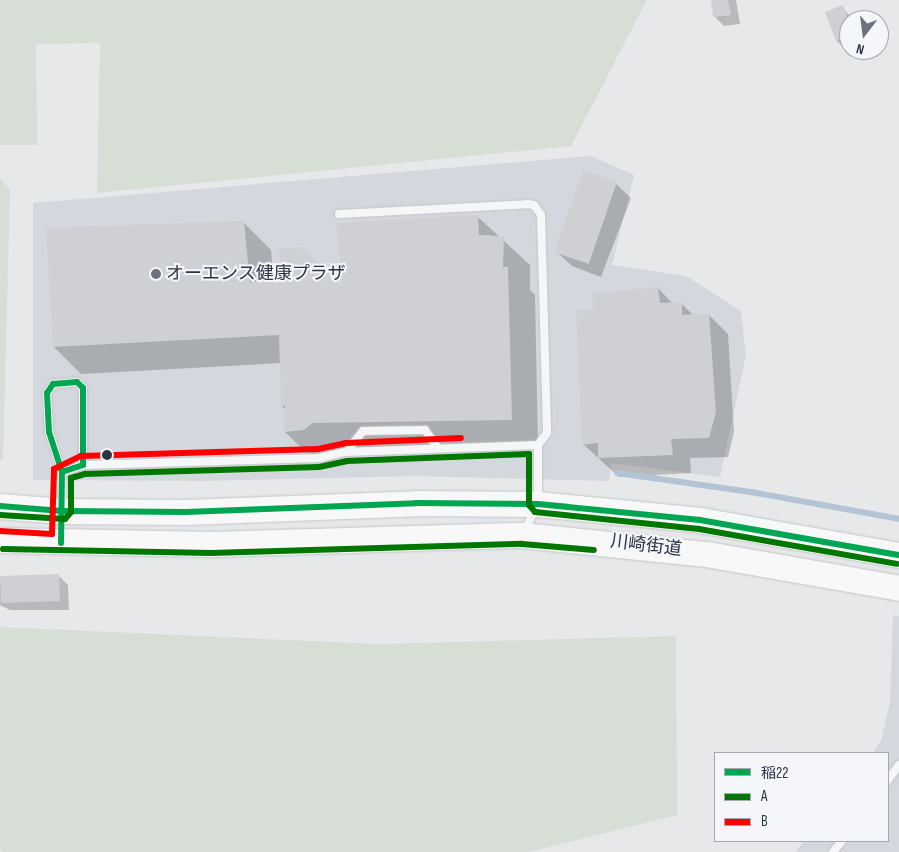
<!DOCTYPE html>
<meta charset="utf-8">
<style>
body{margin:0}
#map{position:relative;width:899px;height:852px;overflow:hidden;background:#e6e8ea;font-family:"Sofia Sans Condensed","Noto Sans JP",sans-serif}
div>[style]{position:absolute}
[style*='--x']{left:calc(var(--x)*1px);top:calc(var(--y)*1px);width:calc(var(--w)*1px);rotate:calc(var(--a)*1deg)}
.built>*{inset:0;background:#d4d7dd}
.green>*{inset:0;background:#d6ded6}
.shadow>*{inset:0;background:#0003}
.stream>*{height:6px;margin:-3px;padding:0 3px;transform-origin:3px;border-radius:3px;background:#b4c4d5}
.building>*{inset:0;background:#ced0d3;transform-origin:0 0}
.roads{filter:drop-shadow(0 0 1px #c4c6c8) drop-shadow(0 0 1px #c4c6c8)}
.lane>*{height:8px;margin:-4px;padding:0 4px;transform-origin:4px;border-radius:4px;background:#f5f6f7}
.primary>*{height:25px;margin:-12.5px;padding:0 12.5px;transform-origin:12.5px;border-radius:12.5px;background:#f8f8f8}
.bus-1>*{height:6px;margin:-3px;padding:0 3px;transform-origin:3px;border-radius:3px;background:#00a651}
.bus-2>*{height:6px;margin:-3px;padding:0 3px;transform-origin:3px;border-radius:3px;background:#070}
.bus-3>*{height:6px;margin:-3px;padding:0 3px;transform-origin:3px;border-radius:3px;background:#f00}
.dots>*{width:14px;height:14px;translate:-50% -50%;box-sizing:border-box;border:2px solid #f4f6f9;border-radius:50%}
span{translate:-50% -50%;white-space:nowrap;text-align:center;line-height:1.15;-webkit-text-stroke:4px #f4f6f9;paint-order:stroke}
.poi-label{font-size:18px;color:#2b3445}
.left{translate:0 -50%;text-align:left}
.street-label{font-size:18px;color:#2b3445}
.legend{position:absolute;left:714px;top:752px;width:175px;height:90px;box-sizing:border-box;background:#f4f6f9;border:1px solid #a4a8b1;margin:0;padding:6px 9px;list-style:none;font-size:15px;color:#2b3445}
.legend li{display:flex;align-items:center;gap:10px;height:25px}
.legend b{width:25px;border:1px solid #a4a8b1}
.north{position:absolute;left:839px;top:10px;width:50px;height:50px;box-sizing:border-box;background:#f4f6f9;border:1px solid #a4a8b1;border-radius:50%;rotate:195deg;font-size:14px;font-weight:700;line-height:20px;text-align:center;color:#2b3445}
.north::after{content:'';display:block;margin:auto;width:18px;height:22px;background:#6c737f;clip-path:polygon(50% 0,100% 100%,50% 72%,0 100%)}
</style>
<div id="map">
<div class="built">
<i style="clip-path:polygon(590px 156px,634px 175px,612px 265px,686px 276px,741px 311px,746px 355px,720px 477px,611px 463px,609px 481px,414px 476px,203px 481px,33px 480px,33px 203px)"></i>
<i style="clip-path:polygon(893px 615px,899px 616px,899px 852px,795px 852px,804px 841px,888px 841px,888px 753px,873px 753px,881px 741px,890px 702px)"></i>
</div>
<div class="green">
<i style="clip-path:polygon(0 0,647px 0,571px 146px,97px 193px,100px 43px,36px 44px,37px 145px,0 145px)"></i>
<i style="clip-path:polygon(0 178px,10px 190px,3px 460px,0 460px)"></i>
<i style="clip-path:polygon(0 627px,379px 644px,676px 636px,677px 815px,529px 852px,3px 852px,0 848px)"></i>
</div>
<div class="shadow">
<i style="clip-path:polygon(712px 0,736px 0,740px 24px,724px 26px,715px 17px)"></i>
<i style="clip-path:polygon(842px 7px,853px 20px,849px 20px,847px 51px,837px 41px,826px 12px)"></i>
<i style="clip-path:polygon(616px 184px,631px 198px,601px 277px,572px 266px,557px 252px)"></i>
<i style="clip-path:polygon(478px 217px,530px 265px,530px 290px,535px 295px,538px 446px,339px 450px,334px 454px,312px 458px,285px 432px,286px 410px,282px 406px,281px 363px,81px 374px,54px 347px,244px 223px,271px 250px,273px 276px,345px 292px)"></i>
<i style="clip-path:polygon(658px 288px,673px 304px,681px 303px,694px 316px,709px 315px,728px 334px,734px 432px,728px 457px,690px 458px,691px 473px,619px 477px,583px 444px,594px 311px)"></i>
<i style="clip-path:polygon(59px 576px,68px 585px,69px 610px,10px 610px,0 605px,0 578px)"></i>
</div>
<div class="stream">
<i style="--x:617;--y:473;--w:135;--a:8.1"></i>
<i style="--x:751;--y:492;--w:150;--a:10.3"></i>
</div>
<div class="building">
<i style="clip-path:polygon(711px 0,728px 0,731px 15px,713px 17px)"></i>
<i style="clip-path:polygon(843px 5px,849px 22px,849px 37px,836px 41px,825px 12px)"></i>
<i style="left:583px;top:170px;width:36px;height:87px;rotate:19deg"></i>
<i style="clip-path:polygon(478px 215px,479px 235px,504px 236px,503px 267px,508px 267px,512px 420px,312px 423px,304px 430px,284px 432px,285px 406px,281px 406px,279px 335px,53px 347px,46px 228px,244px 221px,250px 283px,280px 273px,279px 249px,301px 247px,343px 288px,336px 223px)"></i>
<i style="clip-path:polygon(658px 287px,660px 303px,682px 302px,682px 315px,709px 313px,716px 412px,709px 438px,671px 439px,673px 455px,598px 458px,598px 443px,582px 445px,576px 310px,593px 310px,592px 293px)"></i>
<i style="left:59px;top:574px;width:27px;height:59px;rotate:88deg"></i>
</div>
<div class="roads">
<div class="lane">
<i style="--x:339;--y:214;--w:188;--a:-3"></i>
<i style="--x:527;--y:204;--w:7;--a:8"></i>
<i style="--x:534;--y:205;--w:12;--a:55"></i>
<i style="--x:541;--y:215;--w:218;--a:88.4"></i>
<i style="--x:547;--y:433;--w:15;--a:127"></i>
<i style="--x:538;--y:445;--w:59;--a:90"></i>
<i style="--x:538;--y:504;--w:30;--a:117"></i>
<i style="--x:346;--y:452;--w:27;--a:-51"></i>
<i style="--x:363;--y:431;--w:62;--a:-0.9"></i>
<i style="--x:425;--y:430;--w:21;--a:55"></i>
<i style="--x:62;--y:472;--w:22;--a:-18"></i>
<i style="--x:83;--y:465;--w:236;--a:-1.7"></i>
<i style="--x:319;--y:458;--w:28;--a:-13"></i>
<i style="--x:346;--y:452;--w:192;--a:-2.1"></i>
<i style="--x:62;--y:507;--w:35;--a:-90"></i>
<i style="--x:62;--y:472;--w:42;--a:-108"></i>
<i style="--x:49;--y:432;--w:39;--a:-93"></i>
<i style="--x:47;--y:393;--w:11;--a:-56"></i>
<i style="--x:53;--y:384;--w:24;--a:-5"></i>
<i style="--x:77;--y:382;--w:8;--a:45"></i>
<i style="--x:83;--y:388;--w:77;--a:90"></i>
<i style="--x:888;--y:780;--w:19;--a:-54"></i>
<i style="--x:833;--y:852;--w:14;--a:-51"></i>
</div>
<div class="primary">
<i style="--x:0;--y:506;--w:62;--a:4.6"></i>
<i style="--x:62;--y:511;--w:124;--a:0.5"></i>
<i style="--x:186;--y:512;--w:230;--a:-2.2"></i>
<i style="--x:416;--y:503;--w:122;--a:0.5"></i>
<i style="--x:538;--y:504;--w:163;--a:5.6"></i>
<i style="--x:700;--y:520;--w:202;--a:10"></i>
<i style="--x:0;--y:540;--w:211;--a:1.1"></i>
<i style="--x:211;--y:544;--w:311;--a:-1.7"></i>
<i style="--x:522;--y:535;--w:186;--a:5.9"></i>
<i style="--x:707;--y:554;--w:195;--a:10"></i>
</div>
</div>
<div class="bus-1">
<i style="--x:77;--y:382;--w:8;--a:45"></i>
<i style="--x:83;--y:388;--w:77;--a:90"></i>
<i style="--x:83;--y:465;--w:22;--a:162"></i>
<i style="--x:62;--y:472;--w:42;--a:-108"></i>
<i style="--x:49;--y:432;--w:39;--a:-93"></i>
<i style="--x:47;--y:393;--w:11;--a:-56"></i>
<i style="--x:53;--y:384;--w:24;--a:-5"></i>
<i style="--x:0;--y:506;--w:62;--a:4.6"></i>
<i style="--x:62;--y:511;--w:124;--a:0.5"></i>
<i style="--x:186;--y:512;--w:230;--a:-2.2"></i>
<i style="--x:416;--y:503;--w:122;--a:0.5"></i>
<i style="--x:538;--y:504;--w:163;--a:5.6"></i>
<i style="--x:700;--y:520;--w:202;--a:10"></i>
<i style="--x:61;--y:543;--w:71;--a:-89.2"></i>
</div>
<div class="bus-2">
<i style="--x:0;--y:515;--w:65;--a:3.5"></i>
<i style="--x:65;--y:519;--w:9;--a:-49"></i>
<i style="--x:71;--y:512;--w:34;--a:-90"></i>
<i style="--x:71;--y:478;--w:15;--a:-16"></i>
<i style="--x:85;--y:474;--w:234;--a:-1.7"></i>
<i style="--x:319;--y:467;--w:29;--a:-12"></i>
<i style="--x:347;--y:461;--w:182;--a:-2.2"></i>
<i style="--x:529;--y:454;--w:51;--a:90"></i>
<i style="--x:529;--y:505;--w:9;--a:49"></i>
<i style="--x:535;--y:512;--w:165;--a:5.9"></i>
<i style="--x:699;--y:529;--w:201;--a:10"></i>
<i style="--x:3;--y:549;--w:208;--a:1.1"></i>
<i style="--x:211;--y:553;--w:311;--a:-1.7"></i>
<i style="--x:522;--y:544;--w:72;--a:4.8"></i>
</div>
<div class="bus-3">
<i style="--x:0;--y:531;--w:52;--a:3.3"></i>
<i style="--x:52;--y:534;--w:65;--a:-88.2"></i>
<i style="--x:54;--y:469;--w:30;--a:-26"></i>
<i style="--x:81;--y:456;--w:237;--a:-1.7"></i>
<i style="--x:318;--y:449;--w:29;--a:-12"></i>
<i style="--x:346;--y:443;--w:115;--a:-2.5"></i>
</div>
<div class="dots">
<i style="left:156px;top:274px;background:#6c737f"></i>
<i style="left:107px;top:455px;background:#2b3445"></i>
</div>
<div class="poi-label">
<span class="left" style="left:166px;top:274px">オーエンス健康プラザ</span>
</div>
<div class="street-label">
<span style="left:646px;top:546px;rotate:7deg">川崎街道</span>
</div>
<ul class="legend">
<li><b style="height:6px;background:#00a651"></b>稲22</li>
<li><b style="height:6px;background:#070"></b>A</li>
<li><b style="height:6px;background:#f00"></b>B</li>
</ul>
<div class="north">N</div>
</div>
